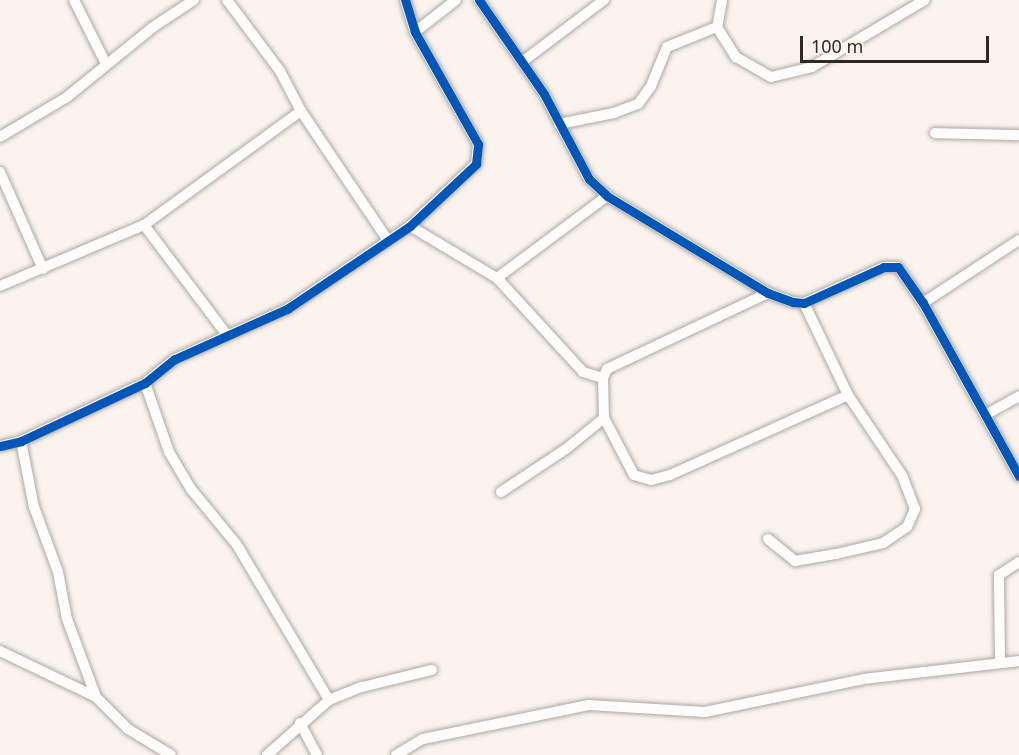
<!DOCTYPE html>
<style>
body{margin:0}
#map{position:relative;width:1019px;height:755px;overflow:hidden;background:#faf3ee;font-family:"Noto Sans",sans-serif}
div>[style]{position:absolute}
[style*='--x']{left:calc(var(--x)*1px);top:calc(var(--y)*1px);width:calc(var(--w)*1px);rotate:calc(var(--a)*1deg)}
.roads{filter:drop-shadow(0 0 2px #ada7a3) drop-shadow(0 0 2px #ada7a3)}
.minor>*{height:10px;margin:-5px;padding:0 5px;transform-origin:5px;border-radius:5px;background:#fefdfc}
.cycleway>*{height:9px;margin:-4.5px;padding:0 4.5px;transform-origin:4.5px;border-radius:4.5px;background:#0057b8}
span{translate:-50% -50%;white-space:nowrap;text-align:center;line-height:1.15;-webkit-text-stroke:4.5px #fef2ea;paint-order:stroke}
.scale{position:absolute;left:800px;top:36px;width:189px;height:27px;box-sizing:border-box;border:3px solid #302924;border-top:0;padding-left:8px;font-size:18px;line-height:21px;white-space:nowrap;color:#302924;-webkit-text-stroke:4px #fef2ea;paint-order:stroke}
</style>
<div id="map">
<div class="roads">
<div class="minor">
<i style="--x:74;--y:0;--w:72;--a:63.4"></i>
<i style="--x:227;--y:0;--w:89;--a:53.3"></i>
<i style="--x:280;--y:71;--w:45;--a:62.3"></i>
<i style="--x:301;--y:111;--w:154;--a:56.1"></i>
<i style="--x:479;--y:0;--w:114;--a:55.3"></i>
<i style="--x:544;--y:94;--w:96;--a:62.1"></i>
<i style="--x:589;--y:179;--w:25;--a:43"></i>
<i style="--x:607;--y:196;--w:188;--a:31.1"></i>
<i style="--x:768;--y:293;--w:27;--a:20"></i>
<i style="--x:793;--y:302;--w:11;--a:5"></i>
<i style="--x:804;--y:303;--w:88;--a:-24.2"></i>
<i style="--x:884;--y:267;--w:14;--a:0"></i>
<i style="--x:898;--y:267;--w:44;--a:55.2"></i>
<i style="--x:923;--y:303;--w:198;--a:61"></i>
<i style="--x:722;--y:0;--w:27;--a:100"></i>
<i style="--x:717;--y:27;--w:36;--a:58"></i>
<i style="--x:736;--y:57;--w:40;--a:29.7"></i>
<i style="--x:771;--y:77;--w:42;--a:-13.7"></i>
<i style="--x:812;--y:67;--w:131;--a:-30.7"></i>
<i style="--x:415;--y:32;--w:52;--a:-38"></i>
<i style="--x:522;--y:62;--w:103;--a:-37.1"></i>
<i style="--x:559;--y:124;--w:56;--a:-11.3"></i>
<i style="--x:614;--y:113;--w:26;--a:-21"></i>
<i style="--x:638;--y:104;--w:22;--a:-54"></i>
<i style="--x:651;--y:86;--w:42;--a:-67.7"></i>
<i style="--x:667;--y:47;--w:54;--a:-21.8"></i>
<i style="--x:935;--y:133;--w:84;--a:1.4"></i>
<i style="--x:0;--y:137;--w:78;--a:-30.8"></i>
<i style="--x:67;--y:97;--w:111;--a:-39.1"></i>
<i style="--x:153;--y:27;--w:49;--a:-33.4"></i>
<i style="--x:0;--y:172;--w:106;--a:66.1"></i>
<i style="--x:144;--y:225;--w:136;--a:53"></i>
<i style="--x:410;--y:226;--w:101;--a:30.9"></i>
<i style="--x:497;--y:278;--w:127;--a:47.5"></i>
<i style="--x:583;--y:372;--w:21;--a:17"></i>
<i style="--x:603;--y:378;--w:10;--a:-66"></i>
<i style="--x:607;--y:369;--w:178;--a:-25.3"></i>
<i style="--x:497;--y:278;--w:137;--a:-36.7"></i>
<i style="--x:0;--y:286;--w:156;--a:-23"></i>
<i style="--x:144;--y:225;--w:194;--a:-36"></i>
<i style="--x:923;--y:303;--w:115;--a:-33.3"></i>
<i style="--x:145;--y:383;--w:73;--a:70.8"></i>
<i style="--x:169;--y:452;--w:43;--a:59.3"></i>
<i style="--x:191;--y:489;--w:72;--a:50.6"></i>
<i style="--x:237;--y:545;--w:180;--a:59.3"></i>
<i style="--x:987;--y:414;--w:37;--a:-29"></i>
<i style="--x:604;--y:418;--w:64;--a:62.2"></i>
<i style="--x:634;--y:475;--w:18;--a:16"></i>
<i style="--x:651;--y:480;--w:20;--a:-15"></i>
<i style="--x:670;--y:475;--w:195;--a:-24.2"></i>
<i style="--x:21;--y:441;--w:67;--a:78.9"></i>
<i style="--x:34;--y:507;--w:69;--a:69.7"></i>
<i style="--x:58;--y:572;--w:48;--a:79.2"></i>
<i style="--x:67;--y:619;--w:83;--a:69.6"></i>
<i style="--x:96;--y:697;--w:45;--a:45"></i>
<i style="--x:128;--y:729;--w:50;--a:31.2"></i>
<i style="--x:0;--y:446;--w:22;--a:-13"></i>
<i style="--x:21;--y:441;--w:137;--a:-25.1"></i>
<i style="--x:145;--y:383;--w:38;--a:-39"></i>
<i style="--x:175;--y:359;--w:123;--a:-24.1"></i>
<i style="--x:287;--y:309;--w:148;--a:-34"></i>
<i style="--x:410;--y:226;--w:91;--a:-43.2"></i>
<i style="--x:476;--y:164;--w:20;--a:-84"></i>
<i style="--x:478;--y:144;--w:129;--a:-119.4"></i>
<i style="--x:415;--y:32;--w:34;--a:-107"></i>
<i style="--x:501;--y:492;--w:78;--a:-33.5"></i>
<i style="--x:566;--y:449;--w:49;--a:-39.2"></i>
<i style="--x:604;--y:418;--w:40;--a:-91.4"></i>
<i style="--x:768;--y:539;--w:35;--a:39"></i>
<i style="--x:795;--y:561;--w:42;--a:-9.7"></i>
<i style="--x:836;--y:554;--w:48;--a:-13.2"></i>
<i style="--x:883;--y:543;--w:29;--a:-34"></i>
<i style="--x:907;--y:527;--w:20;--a:-66"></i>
<i style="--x:915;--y:509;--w:34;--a:-111"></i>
<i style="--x:903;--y:477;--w:99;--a:-123.9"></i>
<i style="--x:848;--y:395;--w:102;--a:-115.6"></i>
<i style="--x:0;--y:651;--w:106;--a:25.6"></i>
<i style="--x:1000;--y:662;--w:87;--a:-90.7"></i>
<i style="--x:999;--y:575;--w:24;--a:-33"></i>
<i style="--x:300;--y:723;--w:36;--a:62"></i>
<i style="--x:267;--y:755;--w:83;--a:-41.6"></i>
<i style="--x:329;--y:700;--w:35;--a:-22"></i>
<i style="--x:362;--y:687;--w:72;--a:-13.7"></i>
<i style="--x:396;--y:755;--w:31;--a:-31"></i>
<i style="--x:423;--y:739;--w:169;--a:-11.6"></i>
<i style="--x:589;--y:705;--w:116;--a:3.5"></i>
<i style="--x:705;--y:712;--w:162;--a:-11.7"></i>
<i style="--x:864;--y:679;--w:156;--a:-6.6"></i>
</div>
</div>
<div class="cycleway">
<i style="--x:479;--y:0;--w:114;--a:55.3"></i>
<i style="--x:544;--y:94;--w:96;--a:62.1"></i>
<i style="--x:589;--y:179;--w:25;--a:43"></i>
<i style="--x:607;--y:196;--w:188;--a:31.1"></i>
<i style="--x:768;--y:293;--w:27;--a:20"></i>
<i style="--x:793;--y:302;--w:11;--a:5"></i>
<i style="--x:804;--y:303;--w:88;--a:-24.2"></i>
<i style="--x:884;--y:267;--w:14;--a:0"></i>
<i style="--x:898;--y:267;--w:44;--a:55.2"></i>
<i style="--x:923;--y:303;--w:198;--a:61"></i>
<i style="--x:0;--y:446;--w:22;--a:-13"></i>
<i style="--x:21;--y:441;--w:137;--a:-25.1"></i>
<i style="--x:145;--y:383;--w:38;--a:-39"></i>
<i style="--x:175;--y:359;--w:123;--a:-24.1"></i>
<i style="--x:287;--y:309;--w:148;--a:-34"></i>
<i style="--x:410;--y:226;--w:91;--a:-43.2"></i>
<i style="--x:476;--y:164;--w:20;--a:-84"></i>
<i style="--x:478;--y:144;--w:129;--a:-119.4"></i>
<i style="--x:415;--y:32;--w:34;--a:-107"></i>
</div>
<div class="scale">100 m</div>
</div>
